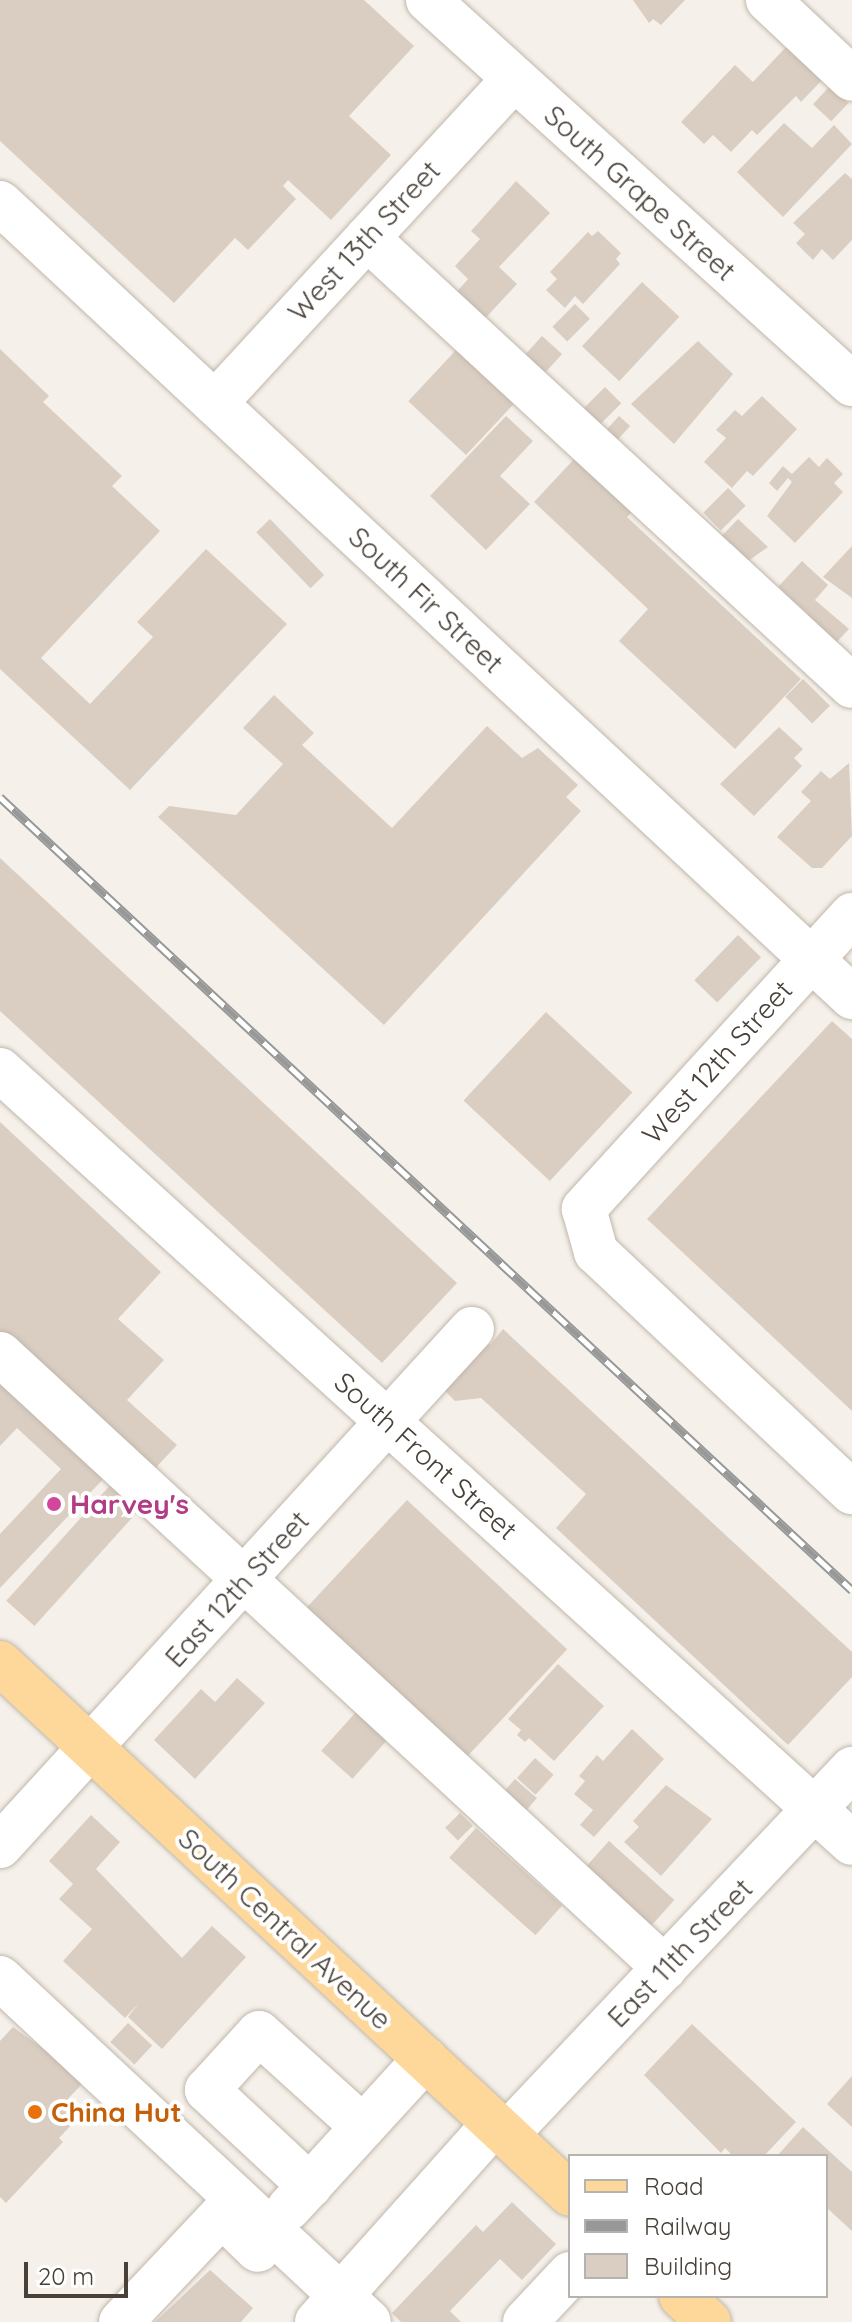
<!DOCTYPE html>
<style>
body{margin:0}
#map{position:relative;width:852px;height:2322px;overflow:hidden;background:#f5f1ea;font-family:Quicksand,sans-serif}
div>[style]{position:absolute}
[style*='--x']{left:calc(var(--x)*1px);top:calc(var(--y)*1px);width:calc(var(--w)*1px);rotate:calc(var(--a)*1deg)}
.building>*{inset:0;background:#dacec2;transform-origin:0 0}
.roads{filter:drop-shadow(0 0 2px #c1b7ac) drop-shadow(0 0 2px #c1b7ac)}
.minor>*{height:44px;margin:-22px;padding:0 22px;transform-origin:22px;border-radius:22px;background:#fff}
.major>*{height:44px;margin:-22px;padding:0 22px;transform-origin:22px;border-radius:22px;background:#fed89a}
.rail>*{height:9px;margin-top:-4.5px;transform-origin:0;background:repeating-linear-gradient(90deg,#fff 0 18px,#989898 0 36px);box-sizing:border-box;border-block:2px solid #989898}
.dots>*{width:22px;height:22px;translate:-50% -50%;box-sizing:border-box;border:4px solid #fff;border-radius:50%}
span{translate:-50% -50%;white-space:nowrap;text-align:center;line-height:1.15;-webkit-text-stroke:8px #fff;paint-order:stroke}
.street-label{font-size:28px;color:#494138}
.hotel-label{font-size:28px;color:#b23c85;font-weight:700}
.left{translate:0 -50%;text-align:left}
.food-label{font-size:28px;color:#c56008;font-weight:700}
.legend{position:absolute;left:568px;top:2154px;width:260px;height:144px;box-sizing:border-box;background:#fff;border:2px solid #b6b3af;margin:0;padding:10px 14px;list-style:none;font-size:24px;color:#494138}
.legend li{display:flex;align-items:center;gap:16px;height:40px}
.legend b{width:40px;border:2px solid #b6b3af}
.scale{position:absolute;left:24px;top:2262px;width:104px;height:36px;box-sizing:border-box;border:4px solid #494138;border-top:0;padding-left:10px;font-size:24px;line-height:28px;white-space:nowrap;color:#494138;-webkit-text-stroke:6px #fff;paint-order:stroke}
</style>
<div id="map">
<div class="building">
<i style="clip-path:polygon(0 0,364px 0,414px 46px,349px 116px,391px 155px,331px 220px,288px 180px,283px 186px,296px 199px,248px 250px,235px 238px,174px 303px,0 141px)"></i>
<i style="clip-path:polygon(633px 0,685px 0,661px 25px,653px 19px,649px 23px)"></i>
<i style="clip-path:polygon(788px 45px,823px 79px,801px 102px,796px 96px,757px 135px,752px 130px,731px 152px,713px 135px,704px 144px,681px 122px,735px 65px,753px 82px)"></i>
<i style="left:830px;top:86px;width:25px;height:25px;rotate:43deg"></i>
<i style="clip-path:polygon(784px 123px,812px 148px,834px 125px,852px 144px,783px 217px,737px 172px)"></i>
<i style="clip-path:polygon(845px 173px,852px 179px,852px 240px,833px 260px,822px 249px,813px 260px,796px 243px,805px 234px,793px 223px)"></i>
<i style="clip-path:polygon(516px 181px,550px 213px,499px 267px,517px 284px,480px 324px,453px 296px,468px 279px,455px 266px,480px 239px,471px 231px)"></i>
<i style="clip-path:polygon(598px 231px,621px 253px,616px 259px,620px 264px,583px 304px,575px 296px,565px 308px,546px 290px,557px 279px,550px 272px,588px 232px,592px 236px)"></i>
<i style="left:642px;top:282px;width:51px;height:88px;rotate:43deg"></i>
<i style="left:575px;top:304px;width:21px;height:32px;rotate:45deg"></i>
<i style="left:542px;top:336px;width:27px;height:35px;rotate:42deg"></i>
<i style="clip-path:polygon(698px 341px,733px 374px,674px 444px,631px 404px)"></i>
<i style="clip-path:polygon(0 349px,49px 396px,43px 402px,122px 476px,112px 486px,160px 531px,41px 658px,90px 704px,153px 637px,137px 622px,206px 549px,287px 624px,130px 790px,0 669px)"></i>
<i style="left:456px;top:350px;width:79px;height:70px;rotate:43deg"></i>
<i style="left:605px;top:387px;width:23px;height:40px;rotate:45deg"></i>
<i style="clip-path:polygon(762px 396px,797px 429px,753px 476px,747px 471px,732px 488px,704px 462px,726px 438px,716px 430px,735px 410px,742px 416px)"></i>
<i style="clip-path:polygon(506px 416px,533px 441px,500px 476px,530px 504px,486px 550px,430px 496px)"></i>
<i style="left:619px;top:416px;width:15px;height:26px;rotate:42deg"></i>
<i style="clip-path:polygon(809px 457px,819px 467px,827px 458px,843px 474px,834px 483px,843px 492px,795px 543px,767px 516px,792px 482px,788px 478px,777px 491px,769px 483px,783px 466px,792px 474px)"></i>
<i style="clip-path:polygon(575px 458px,632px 512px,627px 517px,801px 679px,735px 749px,619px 641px,648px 609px,534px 502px)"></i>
<i style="left:728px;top:488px;width:25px;height:35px;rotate:45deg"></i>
<i style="left:270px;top:519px;width:78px;height:19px;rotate:46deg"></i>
<i style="clip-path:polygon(738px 519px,768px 547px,741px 566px,716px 542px)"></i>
<i style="clip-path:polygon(852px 546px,852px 598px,823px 577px)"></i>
<i style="clip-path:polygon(802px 561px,828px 585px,815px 600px,849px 629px,830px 649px,803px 620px,808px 614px,778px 587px)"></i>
<i style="left:803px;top:679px;width:38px;height:25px;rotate:45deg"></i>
<i style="clip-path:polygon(274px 695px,314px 733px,302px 745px,392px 828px,487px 726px,522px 758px,538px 748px,578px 785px,566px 797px,581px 811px,384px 1025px,158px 817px,169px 806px,236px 815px,283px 764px,243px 728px)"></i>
<i style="clip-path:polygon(779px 727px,803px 749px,794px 758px,802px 766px,754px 816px,720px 784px)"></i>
<i style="clip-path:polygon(849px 763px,852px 836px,822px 868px,812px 868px,777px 837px,811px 801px,801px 792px,821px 771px,830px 779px)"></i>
<i style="clip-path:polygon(0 858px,457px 1283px,382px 1363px,0 1011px)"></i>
<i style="left:738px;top:935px;width:32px;height:63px;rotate:44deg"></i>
<i style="left:546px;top:1012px;width:118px;height:121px;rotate:43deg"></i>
<i style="clip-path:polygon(832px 1021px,852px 1039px,852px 1411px,647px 1219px)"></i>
<i style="clip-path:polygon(0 1122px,161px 1272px,118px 1319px,164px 1360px,127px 1400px,177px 1445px,150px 1474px,0 1337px)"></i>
<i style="clip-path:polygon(503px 1329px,852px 1652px,852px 1677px,788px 1745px,556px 1528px,586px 1494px,481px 1398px,455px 1401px,433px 1379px,477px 1332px,490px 1345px)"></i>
<i style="clip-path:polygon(0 1372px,108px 1474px,0 1588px,0 1534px,61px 1469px,17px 1428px,0 1446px)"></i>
<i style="left:114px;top:1481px;width:38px;height:161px;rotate:42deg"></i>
<i style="left:407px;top:1500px;width:219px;height:156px;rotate:43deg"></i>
<i style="clip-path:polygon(558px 1664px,604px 1706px,554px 1761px,529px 1738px,525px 1742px,517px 1735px,521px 1730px,508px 1719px)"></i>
<i style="clip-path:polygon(237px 1678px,265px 1703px,195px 1779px,154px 1740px,201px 1689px,215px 1702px)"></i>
<i style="left:356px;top:1712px;width:42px;height:52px;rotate:42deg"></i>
<i style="clip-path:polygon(632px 1729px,664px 1759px,594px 1837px,580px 1825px,593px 1810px,574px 1794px,585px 1781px,579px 1776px,597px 1755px,603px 1761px)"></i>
<i style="left:535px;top:1758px;width:25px;height:27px;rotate:42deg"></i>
<i style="left:515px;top:1779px;width:29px;height:23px;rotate:41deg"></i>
<i style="clip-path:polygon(666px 1785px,712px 1819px,661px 1876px,624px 1842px,639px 1827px,633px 1821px)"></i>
<i style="left:460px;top:1813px;width:18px;height:21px;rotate:45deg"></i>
<i style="clip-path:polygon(91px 1815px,120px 1842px,96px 1869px,182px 1958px,212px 1926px,246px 1957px,162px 2049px,128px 2017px,139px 2003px,125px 2018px,63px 1961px,92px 1929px,59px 1899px,73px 1884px,49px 1861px)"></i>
<i style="left:476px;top:1828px;width:116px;height:40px;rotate:42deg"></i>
<i style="left:609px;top:1841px;width:88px;height:47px;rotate:42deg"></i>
<i style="left:128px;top:2023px;width:33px;height:26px;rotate:43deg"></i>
<i style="clip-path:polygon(692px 2024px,796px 2122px,764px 2156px,733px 2156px,725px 2148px,721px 2153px,644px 2075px)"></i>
<i style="clip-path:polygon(13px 2027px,86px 2080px,62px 2105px,77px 2119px,59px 2138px,63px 2142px,6px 2203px,0 2197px,0 2041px)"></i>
<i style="clip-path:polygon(852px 2076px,852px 2127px,827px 2104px)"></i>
<i style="clip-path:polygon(803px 2127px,852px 2172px,852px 2231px,826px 2207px,826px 2156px,777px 2156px)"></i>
<i style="clip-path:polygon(512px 2202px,556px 2244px,522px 2280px,500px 2259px,450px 2311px,461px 2322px,401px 2322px,392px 2313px,476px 2225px,483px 2232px)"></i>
<i style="clip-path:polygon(210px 2270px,253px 2308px,241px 2322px,155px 2322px)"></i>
</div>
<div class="roads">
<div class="minor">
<i style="--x:428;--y:0;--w:572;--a:42.17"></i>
<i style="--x:768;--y:0;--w:115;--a:43.2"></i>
<i style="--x:0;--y:203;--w:1165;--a:42.98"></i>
<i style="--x:367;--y:238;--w:660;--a:42.73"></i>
<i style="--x:215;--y:403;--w:441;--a:-47.3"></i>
<i style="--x:852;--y:915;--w:398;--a:132.4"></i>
<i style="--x:584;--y:1209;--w:45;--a:74.4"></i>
<i style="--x:596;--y:1252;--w:351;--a:43.2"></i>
<i style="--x:0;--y:1070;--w:1150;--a:42.22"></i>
<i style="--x:0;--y:1354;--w:905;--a:42.72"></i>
<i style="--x:0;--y:1846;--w:700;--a:-47.61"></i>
<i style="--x:0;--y:1978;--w:504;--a:42.99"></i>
<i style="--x:506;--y:2135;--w:504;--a:-46.61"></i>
<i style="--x:310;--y:2186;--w:141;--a:-137"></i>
<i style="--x:207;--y:2090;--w:77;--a:-47.6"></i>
<i style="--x:259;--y:2033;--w:140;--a:42.1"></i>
<i style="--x:289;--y:2208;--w:202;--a:-47.6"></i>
<i style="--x:121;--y:2322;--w:147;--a:-46.7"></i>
<i style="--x:222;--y:2215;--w:50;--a:44.2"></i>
<i style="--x:317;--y:2322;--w:266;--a:-48.2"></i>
<i style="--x:525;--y:2322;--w:66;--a:-46.8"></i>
</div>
<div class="major">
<i style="--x:0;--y:1663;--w:779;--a:42.97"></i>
<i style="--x:681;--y:2296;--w:38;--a:43"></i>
</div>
</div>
<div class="rail">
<i style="--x:0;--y:797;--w:1164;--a:42.95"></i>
</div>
<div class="dots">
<i style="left:54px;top:1504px;background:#d1479c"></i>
<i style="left:35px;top:2112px;background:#e8710a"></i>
</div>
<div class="street-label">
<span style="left:640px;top:193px;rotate:42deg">South Grape Street</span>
<span style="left:364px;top:241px;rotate:-47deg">West 13th Street</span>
<span style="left:426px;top:600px;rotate:43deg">South Fir Street</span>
<span style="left:717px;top:1062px;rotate:-48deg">West 12th Street</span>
<span style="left:426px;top:1456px;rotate:42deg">South Front Street</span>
<span style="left:237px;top:1589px;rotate:-48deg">East 12th Street</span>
<span style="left:285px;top:1929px;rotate:43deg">South Central Avenue</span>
<span style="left:680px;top:1953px;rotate:-46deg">East 11th Street</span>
</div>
<div class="hotel-label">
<span class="left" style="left:70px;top:1504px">Harvey's</span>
</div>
<div class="food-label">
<span class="left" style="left:51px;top:2112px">China Hut</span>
</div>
<ul class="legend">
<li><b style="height:10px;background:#fed89a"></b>Road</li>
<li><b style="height:10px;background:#989898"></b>Railway</li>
<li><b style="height:22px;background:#dacec2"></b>Building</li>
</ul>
<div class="scale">20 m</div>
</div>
